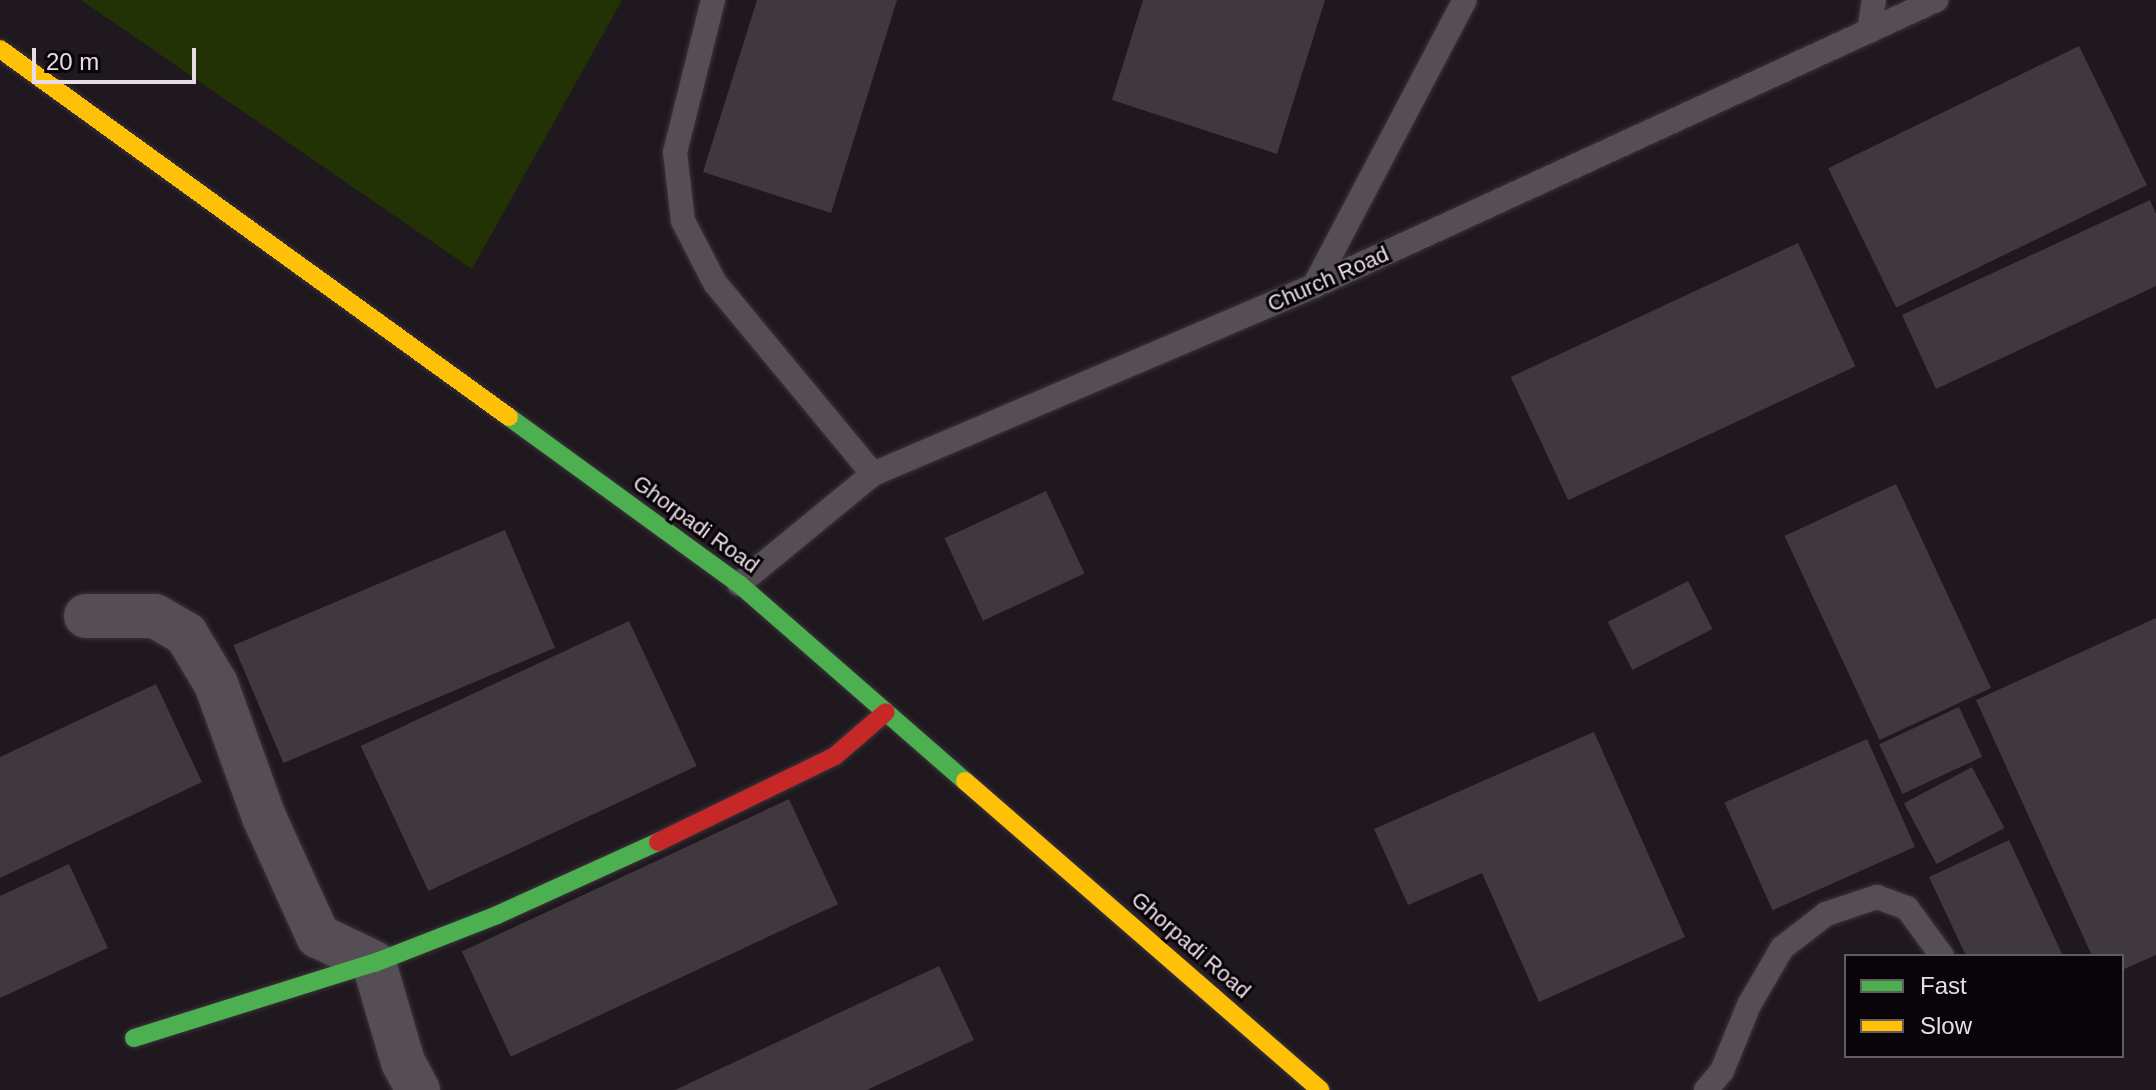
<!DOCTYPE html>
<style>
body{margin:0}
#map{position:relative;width:2156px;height:1090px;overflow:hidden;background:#20181f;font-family:Arial,sans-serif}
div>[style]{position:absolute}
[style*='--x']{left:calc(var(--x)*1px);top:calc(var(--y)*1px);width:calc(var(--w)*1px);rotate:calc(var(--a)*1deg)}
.green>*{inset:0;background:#233204}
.building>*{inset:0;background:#3f383e;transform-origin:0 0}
.roads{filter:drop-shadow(0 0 2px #3b343a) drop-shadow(0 0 2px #3b343a)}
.lane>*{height:24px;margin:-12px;padding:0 12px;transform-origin:12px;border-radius:12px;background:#564e55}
.street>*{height:44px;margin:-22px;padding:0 22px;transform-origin:22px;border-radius:22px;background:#564e55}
.fast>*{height:18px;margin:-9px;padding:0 9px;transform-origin:9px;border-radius:9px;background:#4caf50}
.slow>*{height:18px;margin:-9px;padding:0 9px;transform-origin:9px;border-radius:9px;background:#ffc107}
.jam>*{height:18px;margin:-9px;padding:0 9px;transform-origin:9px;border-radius:9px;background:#c62828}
span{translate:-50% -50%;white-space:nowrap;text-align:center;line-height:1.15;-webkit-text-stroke:6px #090408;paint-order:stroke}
.street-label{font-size:22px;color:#e8dde5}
.legend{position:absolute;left:1844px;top:954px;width:280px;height:104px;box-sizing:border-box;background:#090408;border:2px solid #625b60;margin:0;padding:10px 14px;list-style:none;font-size:24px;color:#e8dde5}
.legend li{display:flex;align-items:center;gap:16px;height:40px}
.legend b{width:40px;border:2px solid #625b60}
.scale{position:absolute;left:32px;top:48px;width:164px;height:36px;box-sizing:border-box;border:4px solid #e8dde5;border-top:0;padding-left:10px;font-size:24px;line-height:28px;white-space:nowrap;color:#e8dde5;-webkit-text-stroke:6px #090408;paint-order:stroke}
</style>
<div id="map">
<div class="green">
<i style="clip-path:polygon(81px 0,622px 0,472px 269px)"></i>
</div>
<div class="building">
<i style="clip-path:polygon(757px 0,897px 0,831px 213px,703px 172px)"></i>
<i style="clip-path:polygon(1143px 0,1325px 0,1277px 154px,1112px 100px)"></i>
<i style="left:2079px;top:46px;width:155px;height:279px;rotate:64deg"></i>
<i style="clip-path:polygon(2150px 200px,2156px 214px,2156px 286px,1936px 389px,1902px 315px)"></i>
<i style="left:1798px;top:243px;width:136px;height:317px;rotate:65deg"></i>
<i style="left:1896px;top:484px;width:225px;height:123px;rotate:65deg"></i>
<i style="left:1046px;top:491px;width:91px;height:112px;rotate:65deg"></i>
<i style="left:505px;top:530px;width:128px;height:295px;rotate:67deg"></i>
<i style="left:1688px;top:581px;width:54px;height:90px;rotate:63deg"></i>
<i style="clip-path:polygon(2156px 618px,2156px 955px,2122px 970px,2122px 956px,2092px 956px,1976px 700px)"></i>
<i style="left:629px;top:621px;width:160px;height:296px;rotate:65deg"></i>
<i style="clip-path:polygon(156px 684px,202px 782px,0 878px,0 757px)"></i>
<i style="left:1959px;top:707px;width:55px;height:88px;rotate:65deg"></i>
<i style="clip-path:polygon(1594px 732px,1685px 937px,1539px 1002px,1482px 873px,1408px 905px,1374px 829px)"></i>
<i style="left:1867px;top:739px;width:118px;height:156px;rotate:66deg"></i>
<i style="left:1972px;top:767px;width:69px;height:77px;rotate:62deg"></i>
<i style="left:789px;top:799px;width:116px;height:361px;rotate:65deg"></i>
<i style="clip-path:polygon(2009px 840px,2063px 956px,1966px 956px,1929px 877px)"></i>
<i style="clip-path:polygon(69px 864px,108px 948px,0 998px,0 896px)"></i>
<i style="clip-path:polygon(939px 966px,974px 1040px,867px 1090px,675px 1090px)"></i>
</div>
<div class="roads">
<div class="lane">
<i style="--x:713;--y:0;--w:157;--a:104"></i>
<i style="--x:675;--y:152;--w:69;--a:83.4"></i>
<i style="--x:683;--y:221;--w:70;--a:62.7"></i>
<i style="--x:715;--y:283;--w:248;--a:50.4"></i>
<i style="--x:1869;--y:31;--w:31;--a:-81"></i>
<i style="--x:1314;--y:286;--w:323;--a:-62.2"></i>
<i style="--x:739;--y:584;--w:173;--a:-39.4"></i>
<i style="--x:873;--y:474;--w:479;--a:-23.1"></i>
<i style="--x:1314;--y:286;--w:685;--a:-24.69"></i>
<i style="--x:1706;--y:1090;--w:25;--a:-50"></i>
<i style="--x:1722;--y:1071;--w:71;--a:-67.8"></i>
<i style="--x:1749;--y:1005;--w:66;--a:-59.9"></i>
<i style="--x:1782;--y:948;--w:56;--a:-37.7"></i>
<i style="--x:1826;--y:914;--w:54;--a:-18.4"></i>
<i style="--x:1877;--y:897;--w:32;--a:20"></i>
<i style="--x:1907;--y:908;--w:59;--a:53.9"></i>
</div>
<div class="street">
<i style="--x:86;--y:616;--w:69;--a:0"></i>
<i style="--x:155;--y:616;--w:36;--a:30"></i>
<i style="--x:186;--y:634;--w:58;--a:59"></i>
<i style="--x:216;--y:684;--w:141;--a:70.2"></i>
<i style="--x:264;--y:817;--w:131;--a:65.6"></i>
<i style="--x:318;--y:936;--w:62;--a:25.7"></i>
<i style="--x:374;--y:963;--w:103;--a:73.7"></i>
<i style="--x:403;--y:1062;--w:32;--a:62"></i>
</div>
<div class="fast">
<i style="--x:509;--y:417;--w:284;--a:36"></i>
<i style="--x:739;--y:584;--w:300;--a:41.1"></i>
<i style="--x:134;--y:1038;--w:251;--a:-17.4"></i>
<i style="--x:374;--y:963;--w:132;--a:-21.3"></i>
<i style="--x:497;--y:915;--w:177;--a:-24.4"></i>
</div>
<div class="slow">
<i style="--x:0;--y:49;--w:628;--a:35.87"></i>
<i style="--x:965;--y:781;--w:471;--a:41"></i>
</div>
<div class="jam">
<i style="--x:658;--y:842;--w:197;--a:-25.9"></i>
<i style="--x:835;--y:756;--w:67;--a:-40.8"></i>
</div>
</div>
<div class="street-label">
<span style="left:1328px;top:279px;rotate:-24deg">Church Road</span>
<span style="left:696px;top:524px;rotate:36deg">Ghorpadi Road</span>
<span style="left:1191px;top:945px;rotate:41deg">Ghorpadi Road</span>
</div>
<ul class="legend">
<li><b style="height:10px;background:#4caf50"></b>Fast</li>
<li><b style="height:10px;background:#ffc107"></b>Slow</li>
</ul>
<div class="scale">20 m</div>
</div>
